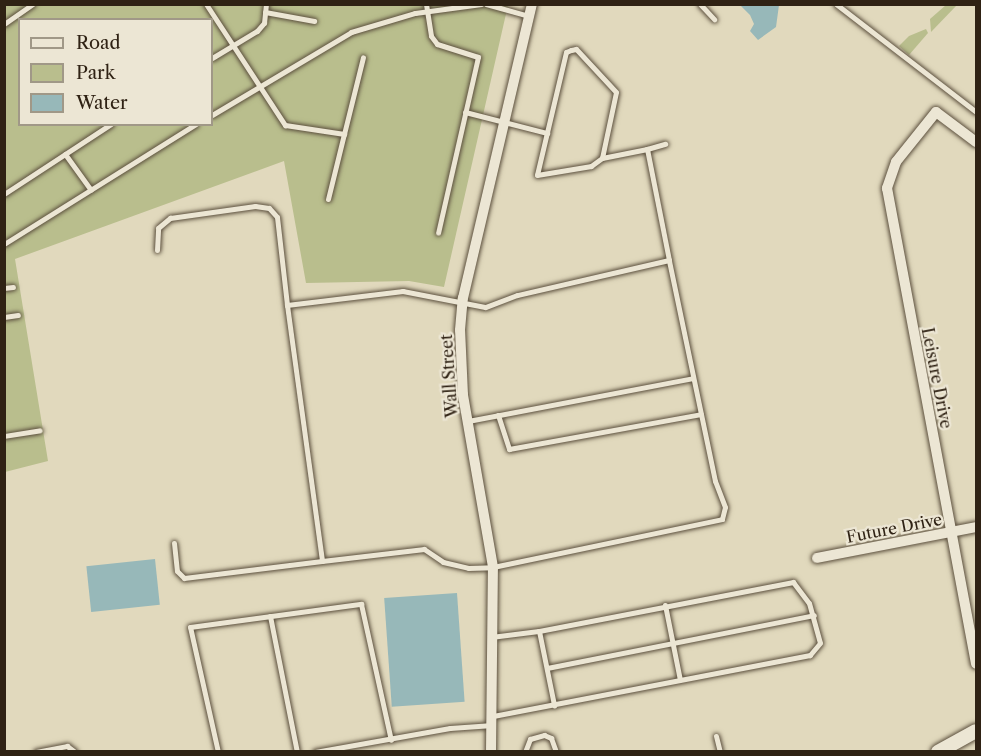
<!DOCTYPE html>
<style>
body{margin:0}
#map{position:relative;width:981px;height:756px;overflow:hidden;background:#e1d9bd;font-family:"Libre Caslon Text",serif}
div>[style]{position:absolute}
[style*='--x']{left:calc(var(--x)*1px);top:calc(var(--y)*1px);width:calc(var(--w)*1px);rotate:calc(var(--a)*1deg)}
.green>*{inset:0;background:#b9be8d}
.water>*{inset:0;background:#97b8b9;transform-origin:0 0}
.roads{filter:drop-shadow(0 0 2px #5c503e) drop-shadow(0 0 2px #5c503e)}
.service>*{height:5px;margin:-2.5px;padding:0 2.5px;transform-origin:2.5px;border-radius:2.5px;background:#ece6d4}
.minor>*{height:10px;margin:-5px;padding:0 5px;transform-origin:5px;border-radius:5px;background:#ece6d4}
.tertiary>*{height:14px;margin:-7px;padding:0 7px;transform-origin:7px;border-radius:7px;background:#ece6d4}
span{translate:-50% -50%;white-space:nowrap;text-align:center;line-height:1.15;-webkit-text-stroke:4.5px #ece6d4;paint-order:stroke}
.street-label{font-size:16px;color:#2f2214}
.frame{position:absolute;inset:0;border:6px solid #2f2214;pointer-events:none}
.legend{position:absolute;left:18px;top:18px;width:195px;height:108px;box-sizing:border-box;background:#ece6d4;border:2px solid #a09887;margin:0;padding:8px 10px;list-style:none;font-size:18px;color:#2f2214}
.legend li{display:flex;align-items:center;gap:12px;height:30px}
.legend b{width:30px;border:2px solid #a09887}
</style>
<div id="map">
<div class="green">
<i style="clip-path:polygon(evenodd,5px 5px,508px 5px,444px 287px,409px 281px,306px 283px,284px 161px,15px 259px,48px 461px,5px 472px,5px 5px,20px 20px,212px 20px,212px 124px,20px 124px,20px 20px)"></i>
<i style="clip-path:polygon(946px 5px,957px 5px,931px 32px,930px 19px)"></i>
<i style="clip-path:polygon(926px 29px,928px 33px,909px 55px,899px 46px,909px 36px)"></i>
</div>
<div class="water">
<i style="clip-path:polygon(740px 5px,779px 5px,776px 27px,758px 40px,750px 31px,754px 24px,750px 15px)"></i>
<i style="left:155px;top:559px;width:46px;height:69px;rotate:84deg"></i>
<i style="left:457px;top:593px;width:109px;height:73px;rotate:86deg"></i>
</div>
<div class="roads">
<div class="service">
<i style="--x:206;--y:4;--w:145;--a:56.9"></i>
<i style="--x:285;--y:125;--w:60;--a:8.7"></i>
<i style="--x:344;--y:134;--w:79;--a:-76.1"></i>
<i style="--x:426;--y:4;--w:32;--a:81"></i>
<i style="--x:431;--y:36;--w:10;--a:53"></i>
<i style="--x:437;--y:44;--w:43;--a:17.6"></i>
<i style="--x:478;--y:57;--w:180;--a:102.8"></i>
<i style="--x:486;--y:4;--w:45;--a:15.6"></i>
<i style="--x:700;--y:4;--w:21;--a:47"></i>
<i style="--x:836;--y:4;--w:177;--a:37.6"></i>
<i style="--x:265;--y:12;--w:50;--a:10.4"></i>
<i style="--x:4;--y:24;--w:35;--a:-35"></i>
<i style="--x:212;--y:58;--w:52;--a:-31"></i>
<i style="--x:257;--y:31;--w:11;--a:-49"></i>
<i style="--x:264;--y:23;--w:19;--a:-84"></i>
<i style="--x:465;--y:112;--w:85;--a:14.4"></i>
<i style="--x:212;--y:115;--w:162;--a:-30.8"></i>
<i style="--x:351;--y:32;--w:67;--a:-16.5"></i>
<i style="--x:415;--y:13;--w:67;--a:-7.8"></i>
<i style="--x:647;--y:149;--w:19;--a:-16"></i>
<i style="--x:65;--y:154;--w:44;--a:54.2"></i>
<i style="--x:602;--y:158;--w:67;--a:-78"></i>
<i style="--x:616;--y:92;--w:59;--a:-132.9"></i>
<i style="--x:576;--y:49;--w:5;--a:169"></i>
<i style="--x:571;--y:50;--w:5;--a:158"></i>
<i style="--x:566;--y:52;--w:126;--a:103.3"></i>
<i style="--x:537;--y:175;--w:55;--a:-9.5"></i>
<i style="--x:591;--y:166;--w:14;--a:-36"></i>
<i style="--x:602;--y:158;--w:46;--a:-11.3"></i>
<i style="--x:647;--y:149;--w:113;--a:78.8"></i>
<i style="--x:4;--y:194;--w:128;--a:-33.2"></i>
<i style="--x:328;--y:199;--w:67;--a:-76.2"></i>
<i style="--x:4;--y:244;--w:226;--a:-32"></i>
<i style="--x:157;--y:250;--w:22;--a:-87"></i>
<i style="--x:158;--y:228;--w:16;--a:-40"></i>
<i style="--x:170;--y:218;--w:86;--a:-8"></i>
<i style="--x:255;--y:206;--w:14;--a:8"></i>
<i style="--x:269;--y:208;--w:12;--a:48"></i>
<i style="--x:277;--y:217;--w:89;--a:83.5"></i>
<i style="--x:287;--y:305;--w:258;--a:82.2"></i>
<i style="--x:322;--y:561;--w:103;--a:-6.7"></i>
<i style="--x:424;--y:549;--w:23;--a:34"></i>
<i style="--x:443;--y:562;--w:26;--a:13"></i>
<i style="--x:468;--y:568;--w:25;--a:-2"></i>
<i style="--x:493;--y:567;--w:234;--a:-11.8"></i>
<i style="--x:722;--y:519;--w:12;--a:-76"></i>
<i style="--x:725;--y:507;--w:28;--a:-111"></i>
<i style="--x:715;--y:481;--w:226;--a:-101.8"></i>
<i style="--x:669;--y:260;--w:156;--a:167"></i>
<i style="--x:517;--y:295;--w:34;--a:159"></i>
<i style="--x:485;--y:307;--w:84;--a:-169"></i>
<i style="--x:403;--y:291;--w:117;--a:173.1"></i>
<i style="--x:4;--y:288;--w:9;--a:-6"></i>
<i style="--x:4;--y:317;--w:14;--a:-8"></i>
<i style="--x:498;--y:415;--w:36;--a:72"></i>
<i style="--x:509;--y:449;--w:195;--a:-10.3"></i>
<i style="--x:468;--y:421;--w:229;--a:-10.8"></i>
<i style="--x:4;--y:436;--w:36;--a:-9"></i>
<i style="--x:174;--y:543;--w:28;--a:84"></i>
<i style="--x:177;--y:571;--w:10;--a:45"></i>
<i style="--x:184;--y:578;--w:139;--a:-7"></i>
<i style="--x:665;--y:605;--w:76;--a:78.7"></i>
<i style="--x:270;--y:616;--w:139;--a:78.8"></i>
<i style="--x:539;--y:631;--w:76;--a:78.5"></i>
<i style="--x:491;--y:637;--w:48;--a:-7.1"></i>
<i style="--x:539;--y:631;--w:259;--a:-10.9"></i>
<i style="--x:793;--y:582;--w:26;--a:53"></i>
<i style="--x:809;--y:603;--w:41;--a:74.6"></i>
<i style="--x:820;--y:643;--w:16;--a:130"></i>
<i style="--x:810;--y:655;--w:324;--a:169.1"></i>
<i style="--x:547;--y:668;--w:272;--a:-11.2"></i>
<i style="--x:716;--y:736;--w:16;--a:76"></i>
<i style="--x:36;--y:752;--w:32;--a:-11"></i>
<i style="--x:67;--y:746;--w:10;--a:37"></i>
<i style="--x:218;--y:752;--w:128;--a:-102.6"></i>
<i style="--x:190;--y:627;--w:173;--a:-7.7"></i>
<i style="--x:361;--y:604;--w:139;--a:77.6"></i>
<i style="--x:315;--y:752;--w:137;--a:-10.1"></i>
<i style="--x:450;--y:728;--w:39;--a:-4"></i>
<i style="--x:525;--y:752;--w:14;--a:-69"></i>
<i style="--x:530;--y:739;--w:15;--a:-16"></i>
<i style="--x:544;--y:735;--w:8;--a:23"></i>
<i style="--x:551;--y:738;--w:15;--a:70"></i>
</div>
<div class="minor">
<i style="--x:976;--y:142;--w:50;--a:-143.1"></i>
<i style="--x:936;--y:112;--w:64;--a:128.7"></i>
<i style="--x:896;--y:162;--w:28;--a:109"></i>
<i style="--x:887;--y:188;--w:484;--a:79.4"></i>
<i style="--x:817;--y:558;--w:162;--a:-11"></i>
<i style="--x:491;--y:752;--w:185;--a:-89.4"></i>
<i style="--x:493;--y:567;--w:175;--a:-99.9"></i>
<i style="--x:463;--y:395;--w:65;--a:-92.6"></i>
<i style="--x:460;--y:330;--w:32;--a:-85"></i>
<i style="--x:463;--y:298;--w:302;--a:-76.8"></i>
</div>
<div class="tertiary">
<i style="--x:938;--y:752;--w:43;--a:-28.9"></i>
</div>
</div>
<div class="street-label">
<span style="left:449px;top:376px;rotate:-94deg">Wall Street</span>
<span style="left:937px;top:378px;rotate:79deg">Leisure Drive</span>
<span style="left:894px;top:528px;rotate:-11deg">Future Drive</span>
</div>
<div class="frame"></div>
<ul class="legend">
<li><b style="height:8px;background:#ece6d4"></b>Road</li>
<li><b style="height:16px;background:#b9be8d"></b>Park</li>
<li><b style="height:16px;background:#97b8b9"></b>Water</li>
</ul>
</div>
